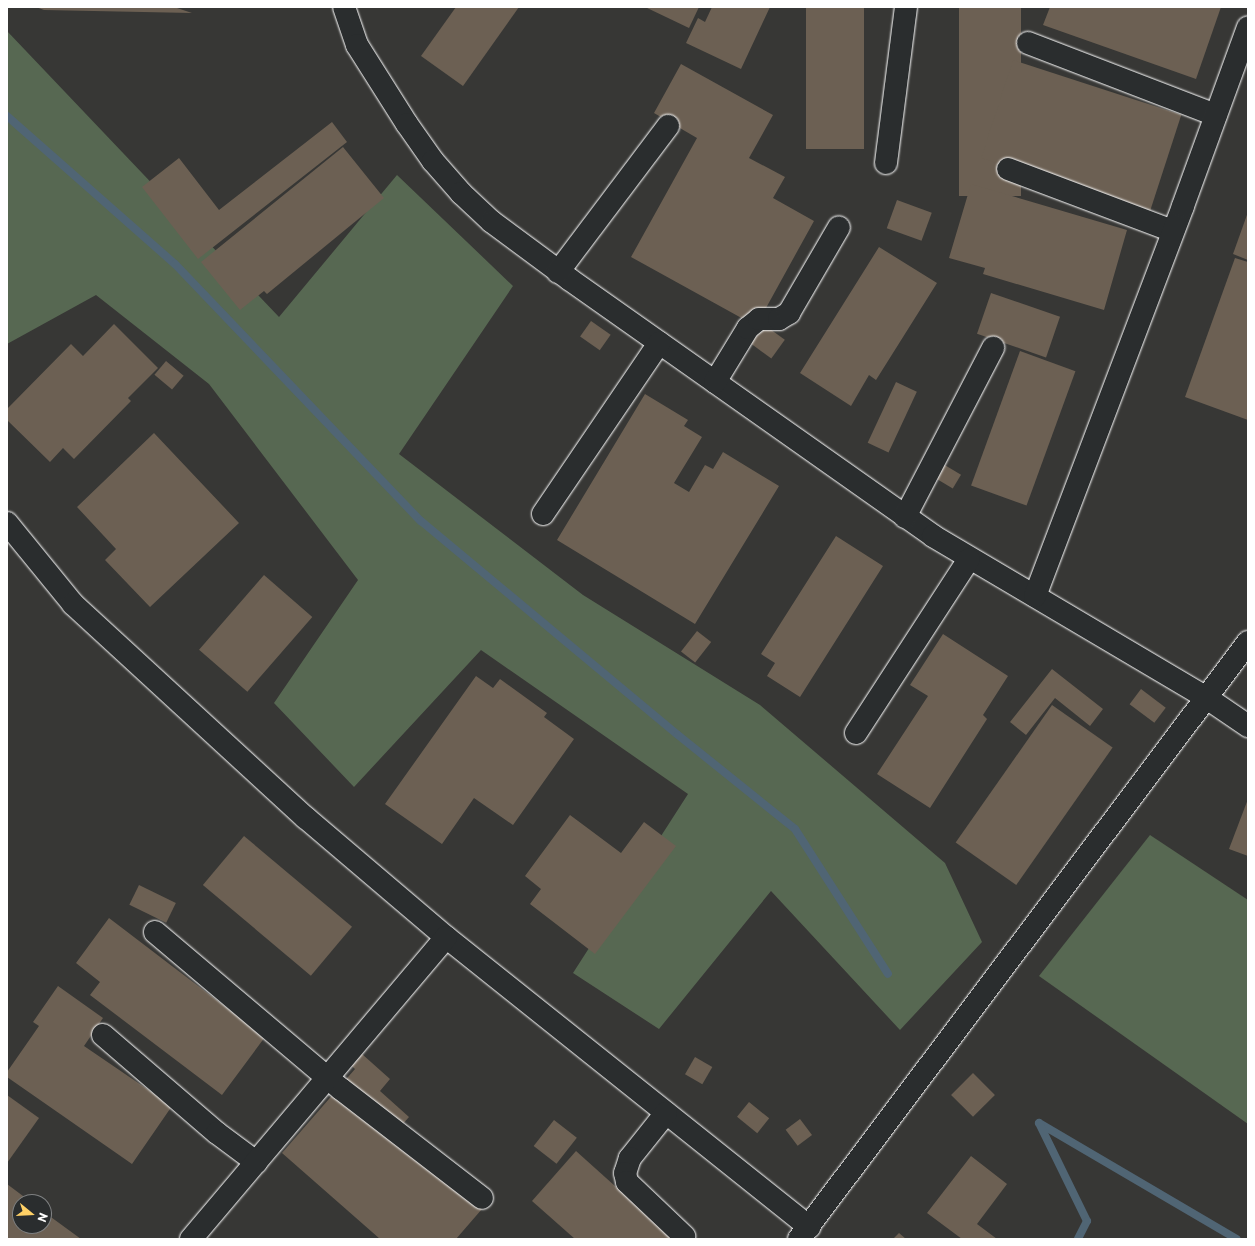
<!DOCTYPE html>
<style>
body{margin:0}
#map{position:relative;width:1255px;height:1246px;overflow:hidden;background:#373735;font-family:"Playpen Sans",sans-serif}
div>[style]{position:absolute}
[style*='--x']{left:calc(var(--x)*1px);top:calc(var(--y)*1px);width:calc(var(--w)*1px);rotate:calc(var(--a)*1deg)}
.green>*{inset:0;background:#576852}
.stream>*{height:8px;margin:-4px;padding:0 4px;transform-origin:4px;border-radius:4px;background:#506574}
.building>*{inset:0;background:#6c6053;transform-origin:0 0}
.roads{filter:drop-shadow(0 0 1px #fff) drop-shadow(0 0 1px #fff)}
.minor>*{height:22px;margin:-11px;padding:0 11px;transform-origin:11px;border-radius:11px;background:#2a2d2e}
span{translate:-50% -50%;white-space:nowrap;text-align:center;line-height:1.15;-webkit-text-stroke:3px #2a2d2e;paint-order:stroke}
.frame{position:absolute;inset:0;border:8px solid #fff;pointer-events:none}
.north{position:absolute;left:12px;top:1194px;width:40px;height:40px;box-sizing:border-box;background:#2a2d2e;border:1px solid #7f8182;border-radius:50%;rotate:108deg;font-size:11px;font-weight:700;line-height:16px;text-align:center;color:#fff}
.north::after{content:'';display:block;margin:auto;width:14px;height:18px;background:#ffd166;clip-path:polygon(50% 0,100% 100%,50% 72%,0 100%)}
</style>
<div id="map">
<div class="green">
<i style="clip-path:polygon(7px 31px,279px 317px,397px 175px,513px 286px,399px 454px,583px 595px,760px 705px,945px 863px,982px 942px,900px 1030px,771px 891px,659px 1029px,573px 973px,688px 794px,481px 650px,354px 787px,274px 703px,358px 580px,209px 384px,96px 295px,7px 344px)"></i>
<i style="clip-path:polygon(1150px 835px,1248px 900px,1248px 1124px,1039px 976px)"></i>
</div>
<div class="stream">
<i style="--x:7;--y:116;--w:224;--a:41.4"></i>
<i style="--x:175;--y:264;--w:356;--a:46.3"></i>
<i style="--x:421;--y:521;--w:334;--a:39.8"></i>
<i style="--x:678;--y:735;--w:150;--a:38.8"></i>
<i style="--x:795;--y:829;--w:172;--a:57.3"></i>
<i style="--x:1039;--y:1123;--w:229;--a:30.4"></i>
<i style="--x:1039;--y:1123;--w:109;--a:63.9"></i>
<i style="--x:1087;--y:1221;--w:20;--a:117"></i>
</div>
<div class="building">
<i style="clip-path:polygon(36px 7px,174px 7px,192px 13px,44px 10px)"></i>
<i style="clip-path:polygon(456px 7px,519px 7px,463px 86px,421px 56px)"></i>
<i style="clip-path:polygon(645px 7px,699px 7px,689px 28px)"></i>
<i style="clip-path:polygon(712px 7px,770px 7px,741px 69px,686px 43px,698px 18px,705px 22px)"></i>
<i style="left:806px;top:7px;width:58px;height:142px"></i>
<i style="left:959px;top:7px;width:62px;height:189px"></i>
<i style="clip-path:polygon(1050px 7px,1221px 7px,1196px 79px,1043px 25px)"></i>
<i style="left:1013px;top:60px;width:177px;height:103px;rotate:18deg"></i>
<i style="clip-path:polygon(681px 64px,773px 115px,749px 158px,785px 177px,773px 198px,814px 221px,756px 326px,631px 257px,697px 138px,654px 113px)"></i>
<i style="clip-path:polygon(332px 122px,347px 142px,198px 259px,142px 187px,179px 158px,219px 210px)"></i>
<i style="clip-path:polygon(343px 147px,384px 198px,267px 294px,264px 291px,240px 310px,201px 262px)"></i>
<i style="clip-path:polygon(971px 184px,1127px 230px,1104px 310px,983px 274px,985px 268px,949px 258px)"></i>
<i style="left:897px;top:200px;width:37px;height:30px;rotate:20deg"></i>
<i style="clip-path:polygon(1248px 212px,1248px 260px,1233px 254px)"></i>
<i style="clip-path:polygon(879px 247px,937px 283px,876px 380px,869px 375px,851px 406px,800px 373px)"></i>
<i style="clip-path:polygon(1235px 258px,1248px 262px,1248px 420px,1185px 397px)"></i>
<i style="left:991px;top:293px;width:73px;height:43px;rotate:19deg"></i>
<i style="left:591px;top:321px;width:24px;height:19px;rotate:35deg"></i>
<i style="clip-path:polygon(114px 324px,158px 368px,128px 398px,131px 401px,74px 459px,63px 448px,50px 462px,7px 420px,7px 409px,71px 344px,83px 356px)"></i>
<i style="left:763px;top:324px;width:27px;height:23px;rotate:36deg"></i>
<i style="left:1020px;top:351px;width:59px;height:143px;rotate:20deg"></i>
<i style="left:166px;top:361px;width:23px;height:18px;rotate:40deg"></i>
<i style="left:896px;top:382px;width:23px;height:67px;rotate:25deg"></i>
<i style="clip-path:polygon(645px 394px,688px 420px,684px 426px,702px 437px,674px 483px,689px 492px,705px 465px,713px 469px,723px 452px,779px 486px,695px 624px,557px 540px)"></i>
<i style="clip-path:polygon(154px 433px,239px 523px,150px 607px,105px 560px,116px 549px,77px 507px)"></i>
<i style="left:943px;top:464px;width:21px;height:16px;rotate:31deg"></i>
<i style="clip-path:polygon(836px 536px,883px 566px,800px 697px,767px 676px,775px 663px,761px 654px)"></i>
<i style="left:264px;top:575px;width:64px;height:99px;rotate:41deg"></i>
<i style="left:697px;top:631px;width:18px;height:26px;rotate:38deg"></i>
<i style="clip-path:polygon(943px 634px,1008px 676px,983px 715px,987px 719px,930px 808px,877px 774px,928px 696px,910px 685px)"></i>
<i style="clip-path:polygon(1052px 669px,1103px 709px,1090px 726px,1055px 698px,1026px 735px,1010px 722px)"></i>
<i style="clip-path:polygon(476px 676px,493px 688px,500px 679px,547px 713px,544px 717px,574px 739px,513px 825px,474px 798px,442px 844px,385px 804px)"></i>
<i style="left:1141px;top:689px;width:31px;height:19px;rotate:37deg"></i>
<i style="left:1052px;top:705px;width:74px;height:168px;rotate:35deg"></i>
<i style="clip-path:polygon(1248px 799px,1248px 856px,1229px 849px)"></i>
<i style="clip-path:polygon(570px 815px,621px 853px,644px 822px,676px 846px,595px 954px,530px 904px,541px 889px,525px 876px)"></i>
<i style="left:244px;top:836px;width:141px;height:64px;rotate:40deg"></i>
<i style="left:139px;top:885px;width:41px;height:22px;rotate:26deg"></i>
<i style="clip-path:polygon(109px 918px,265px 1037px,222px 1095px,90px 995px,100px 982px,76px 963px)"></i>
<i style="clip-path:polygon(58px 986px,103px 1018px,84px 1046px,172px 1106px,132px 1164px,7px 1077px,7px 1072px,39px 1026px,33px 1022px)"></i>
<i style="clip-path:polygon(353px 1046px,390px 1079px,380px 1091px,409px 1117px,395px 1133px,482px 1209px,456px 1239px,380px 1239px,282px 1153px,355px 1069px,343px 1058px)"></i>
<i style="left:695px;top:1057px;width:20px;height:20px;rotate:30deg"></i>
<i style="left:973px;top:1073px;width:31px;height:31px;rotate:45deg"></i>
<i style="clip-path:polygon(7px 1095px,39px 1118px,7px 1163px)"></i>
<i style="left:749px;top:1102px;width:26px;height:19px;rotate:39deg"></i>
<i style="left:800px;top:1119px;width:20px;height:18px;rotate:53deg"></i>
<i style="left:554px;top:1120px;width:29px;height:33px;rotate:38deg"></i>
<i style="clip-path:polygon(576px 1151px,674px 1239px,575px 1239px,532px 1201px)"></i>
<i style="clip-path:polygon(971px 1156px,1007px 1184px,977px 1224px,997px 1239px,962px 1239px,927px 1213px)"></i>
<i style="clip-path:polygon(7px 1184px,31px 1202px,20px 1202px,20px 1226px,44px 1226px,44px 1212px,81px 1239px,7px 1239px)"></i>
<i style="clip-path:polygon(899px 1233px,906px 1239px,893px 1239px)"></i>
</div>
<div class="roads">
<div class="minor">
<i style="--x:344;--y:7;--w:40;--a:71.1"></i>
<i style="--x:357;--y:45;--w:93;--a:57.7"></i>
<i style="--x:407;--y:124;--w:45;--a:54.9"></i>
<i style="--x:433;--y:161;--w:43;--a:48.8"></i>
<i style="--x:461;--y:193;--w:42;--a:43.1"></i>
<i style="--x:492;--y:222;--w:96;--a:36.5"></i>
<i style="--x:569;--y:279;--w:446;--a:35.2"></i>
<i style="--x:933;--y:536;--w:318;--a:30.6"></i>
<i style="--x:1207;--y:698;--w:50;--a:34.3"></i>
<i style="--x:1028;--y:43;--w:201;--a:21"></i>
<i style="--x:886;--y:163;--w:157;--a:-82.7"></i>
<i style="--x:1008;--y:169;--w:176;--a:20.6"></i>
<i style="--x:558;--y:272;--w:183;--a:-53"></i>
<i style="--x:715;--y:382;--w:63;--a:-58.6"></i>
<i style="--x:748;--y:328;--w:14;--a:-39"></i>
<i style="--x:759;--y:319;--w:20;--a:0"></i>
<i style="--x:779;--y:319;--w:12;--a:-31"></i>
<i style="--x:789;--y:313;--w:99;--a:-59.8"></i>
<i style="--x:543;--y:514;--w:207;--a:-55.8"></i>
<i style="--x:905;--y:517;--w:191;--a:-62.5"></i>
<i style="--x:7;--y:523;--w:104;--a:50.8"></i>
<i style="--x:73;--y:604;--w:316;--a:42.6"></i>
<i style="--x:306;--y:818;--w:184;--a:40.4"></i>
<i style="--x:446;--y:937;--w:465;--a:38.6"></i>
<i style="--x:1035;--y:596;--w:417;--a:-69.2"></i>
<i style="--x:1183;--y:206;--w:190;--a:-70"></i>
<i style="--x:856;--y:733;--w:207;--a:-57"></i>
<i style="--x:155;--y:932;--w:243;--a:40.2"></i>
<i style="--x:341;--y:1089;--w:178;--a:37.7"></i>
<i style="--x:103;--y:1035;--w:150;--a:40.7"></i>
<i style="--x:217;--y:1133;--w:49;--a:36.6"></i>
<i style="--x:666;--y:1113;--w:58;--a:128.7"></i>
<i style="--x:630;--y:1158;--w:16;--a:108"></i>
<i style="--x:625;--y:1173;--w:9;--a:77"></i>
<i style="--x:627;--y:1182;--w:79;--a:43.5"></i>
<i style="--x:191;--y:1239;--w:395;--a:-49.8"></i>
<i style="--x:799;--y:1239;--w:747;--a:-53.05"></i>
</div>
</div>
<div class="frame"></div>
<div class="north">N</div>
</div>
